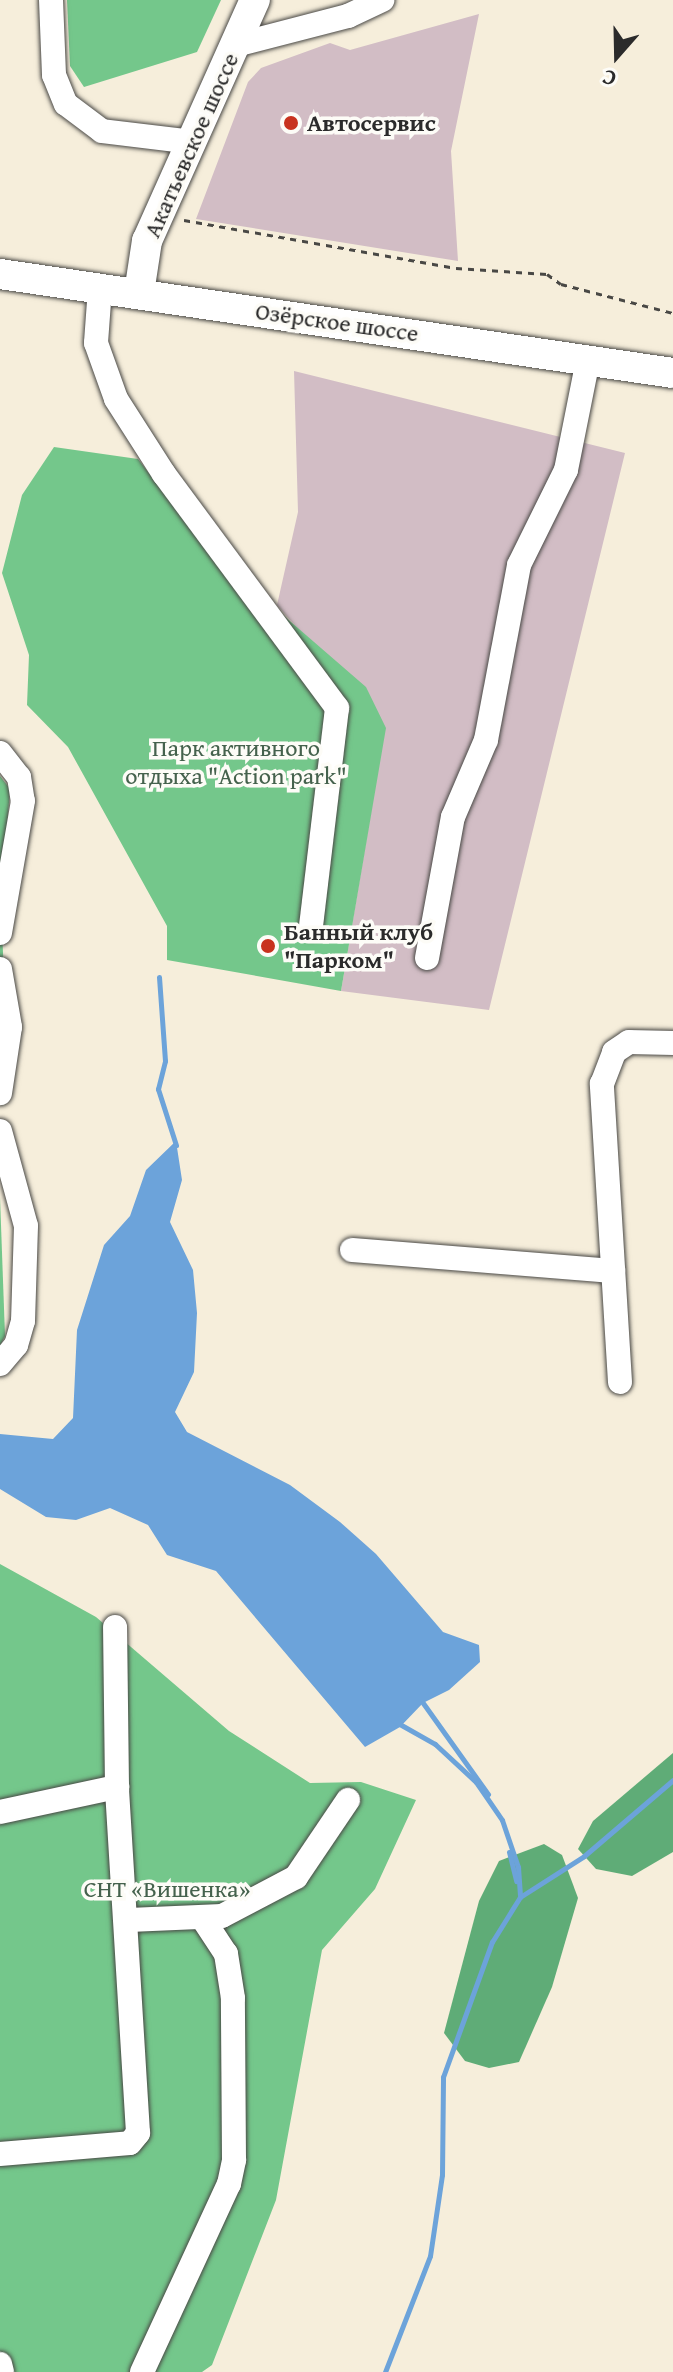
<!DOCTYPE html>
<meta charset="utf-8">
<style>
body{margin:0}
#map{position:relative;width:673px;height:2372px;overflow:hidden;background:#f6eedb;font-family:"Gentium Book Plus",serif}
div>[style]{position:absolute}
[style*='--x']{left:calc(var(--x)*1px);top:calc(var(--y)*1px);width:calc(var(--w)*1px);rotate:calc(var(--a)*1deg)}
.industrial>*{inset:0;background:#d2bdc5}
.green>*{inset:0;background:#74c78b}
.forest>*{inset:0;background:#5fac77}
.water>*{inset:0;background:#6ca3da}
.stream>*{height:5px;margin:-2.5px;padding:0 2.5px;transform-origin:2.5px;border-radius:2.5px;background:#6ca3da}
.path>*{height:3px;margin-top:-1.5px;transform-origin:0;background:repeating-linear-gradient(90deg,#494845 0 6px,transparent 0 12px)}
.roads{filter:drop-shadow(0 0 2px #494845) drop-shadow(0 0 2px #494845)}
.minor>*{height:24px;margin:-12px;padding:0 12px;transform-origin:12px;border-radius:12px;background:#fff}
.major>*{height:30px;margin:-15px;padding:0 15px;transform-origin:15px;border-radius:15px;background:#fff}
.dots>*{width:22px;height:22px;translate:-50% -50%;box-sizing:border-box;border:4px solid #fdfcf7;border-radius:50%}
span{translate:-50% -50%;white-space:nowrap;text-align:center;line-height:1.15;-webkit-text-stroke:7px #fdfcf7;paint-order:stroke}
.poi-label{font-size:24px;color:#2b2b2b;font-weight:700}
.left{translate:0 -50%;text-align:left}
.street-label{font-size:24px;color:#2b2b2b}
.park-label{font-size:24px;color:#45624d}
.north{position:absolute;left:577px;top:16px;width:80px;height:80px;-webkit-text-stroke:6px #fdfcf7;paint-order:stroke;rotate:200deg;font-size:22px;font-weight:700;line-height:32px;text-align:center;color:#2b2b2b}
.north::after{content:'';display:block;margin:auto;width:28px;height:36px;background:#2b2b2b;clip-path:polygon(50% 0,100% 100%,50% 72%,0 100%)}
</style>
<div id="map">
<div class="industrial">
<i style="clip-path:polygon(479px 14px,451px 151px,458px 261px,196px 219px,248px 82px,261px 68px,330px 43px,350px 50px)"></i>
<i style="clip-path:polygon(294px 371px,625px 453px,489px 1010px,341px 991px,385px 728px,277px 605px,298px 512px)"></i>
</div>
<div class="green">
<i style="clip-path:polygon(67px 0,221px 0,197px 52px,84px 87px,70px 66px)"></i>
<i style="clip-path:polygon(54px 447px,138px 459px,208px 550px,366px 687px,386px 728px,341px 991px,167px 960px,167px 926px,68px 747px,27px 705px,29px 655px,2px 573px,22px 495px)"></i>
<i style="clip-path:polygon(0 776px,10px 789px,1px 906px,5px 1000px,0 1062px)"></i>
<i style="clip-path:polygon(0 1197px,5px 1336px,0 1346px)"></i>
<i style="clip-path:polygon(0 1564px,96px 1617px,229px 1731px,310px 1783px,361px 1782px,416px 1800px,375px 1889px,322px 1950px,276px 2200px,212px 2365px,202px 2372px,0 2372px)"></i>
</div>
<div class="forest">
<i style="clip-path:polygon(673px 1753px,673px 1852px,632px 1876px,596px 1869px,578px 1849px,593px 1821px)"></i>
<i style="clip-path:polygon(544px 1844px,562px 1855px,578px 1898px,552px 1987px,519px 2062px,489px 2068px,465px 2061px,444px 2033px,479px 1901px,499px 1861px)"></i>
</div>
<div class="water">
<i style="clip-path:polygon(176px 1141px,182px 1180px,170px 1222px,193px 1270px,197px 1313px,194px 1372px,175px 1412px,187px 1432px,290px 1485px,340px 1522px,376px 1554px,443px 1632px,479px 1645px,480px 1662px,449px 1690px,423px 1703px,400px 1727px,365px 1747px,216px 1571px,167px 1555px,148px 1525px,110px 1508px,76px 1520px,46px 1517px,0 1489px,0 1434px,53px 1439px,73px 1418px,77px 1330px,104px 1245px,130px 1216px,146px 1170px)"></i>
</div>
<div class="stream">
<i style="--x:159;--y:977;--w:84;--a:85.9"></i>
<i style="--x:165;--y:1061;--w:29;--a:104"></i>
<i style="--x:158;--y:1089;--w:59;--a:72.2"></i>
<i style="--x:423;--y:1703;--w:112;--a:54.5"></i>
<i style="--x:396;--y:1722;--w:45;--a:29.4"></i>
<i style="--x:435;--y:1744;--w:56;--a:42.8"></i>
<i style="--x:476;--y:1782;--w:46;--a:55.6"></i>
<i style="--x:502;--y:1820;--w:50;--a:71.2"></i>
<i style="--x:518;--y:1867;--w:30;--a:86"></i>
<i style="--x:509;--y:1852;--w:30;--a:76"></i>
<i style="--x:385;--y:2372;--w:124;--a:-68.8"></i>
<i style="--x:430;--y:2256;--w:82;--a:-81.6"></i>
<i style="--x:442;--y:2175;--w:98;--a:-89.4"></i>
<i style="--x:443;--y:2077;--w:144;--a:-70.1"></i>
<i style="--x:492;--y:1942;--w:53;--a:-58.1"></i>
<i style="--x:520;--y:1897;--w:76;--a:-32.6"></i>
<i style="--x:584;--y:1856;--w:117;--a:-40.5"></i>
</div>
<div class="path">
<i style="--x:184;--y:220;--w:276;--a:10"></i>
<i style="--x:456;--y:268;--w:91;--a:3.8"></i>
<i style="--x:547;--y:274;--w:17;--a:36"></i>
<i style="--x:561;--y:284;--w:116;--a:14.5"></i>
</div>
<div class="roads">
<div class="minor">
<i style="--x:51;--y:0;--w:75;--a:87.7"></i>
<i style="--x:54;--y:75;--w:31;--a:68"></i>
<i style="--x:66;--y:104;--w:45;--a:36.9"></i>
<i style="--x:102;--y:131;--w:92;--a:6.9"></i>
<i style="--x:236;--y:45;--w:116;--a:-14.5"></i>
<i style="--x:348;--y:16;--w:38;--a:-25"></i>
<i style="--x:100;--y:288;--w:55;--a:94.2"></i>
<i style="--x:96;--y:343;--w:59;--a:70.3"></i>
<i style="--x:116;--y:399;--w:89;--a:57.4"></i>
<i style="--x:164;--y:474;--w:291;--a:53.5"></i>
<i style="--x:337;--y:708;--w:221;--a:96.8"></i>
<i style="--x:0;--y:753;--w:31;--a:52"></i>
<i style="--x:19;--y:777;--w:24;--a:81"></i>
<i style="--x:23;--y:801;--w:134;--a:99.9"></i>
<i style="--x:427;--y:958;--w:143;--a:-79.6"></i>
<i style="--x:453;--y:817;--w:84;--a:-66.8"></i>
<i style="--x:486;--y:740;--w:178;--a:-79.3"></i>
<i style="--x:519;--y:565;--w:106;--a:-63.7"></i>
<i style="--x:566;--y:470;--w:112;--a:-78.7"></i>
<i style="--x:0;--y:969;--w:59;--a:80.2"></i>
<i style="--x:10;--y:1027;--w:67;--a:98.6"></i>
<i style="--x:0;--y:1131;--w:98;--a:74.7"></i>
<i style="--x:26;--y:1226;--w:95;--a:91.8"></i>
<i style="--x:23;--y:1321;--w:25;--a:106"></i>
<i style="--x:16;--y:1345;--w:25;--a:130"></i>
<i style="--x:352;--y:1250;--w:262;--a:4.6"></i>
<i style="--x:620;--y:1382;--w:299;--a:-93.5"></i>
<i style="--x:602;--y:1084;--w:34;--a:-69"></i>
<i style="--x:614;--y:1052;--w:18;--a:-34"></i>
<i style="--x:629;--y:1042;--w:44;--a:1.3"></i>
<i style="--x:0;--y:1812;--w:120;--a:-12.1"></i>
<i style="--x:129;--y:1920;--w:93;--a:-2.5"></i>
<i style="--x:222;--y:1916;--w:84;--a:-27.8"></i>
<i style="--x:296;--y:1877;--w:93;--a:-56"></i>
<i style="--x:0;--y:2154;--w:130;--a:-4.8"></i>
<i style="--x:130;--y:2143;--w:13;--a:-51"></i>
<i style="--x:138;--y:2133;--w:347;--a:-93.5"></i>
<i style="--x:117;--y:1787;--w:160;--a:-90.7"></i>
<i style="--x:0;--y:2364;--w:8;--a:76"></i>
<i style="--x:142;--y:2372;--w:207;--a:-65.2"></i>
<i style="--x:229;--y:2184;--w:25;--a:-78"></i>
<i style="--x:234;--y:2160;--w:162;--a:-90.4"></i>
<i style="--x:233;--y:1998;--w:45;--a:-99"></i>
<i style="--x:226;--y:1954;--w:42;--a:-123.3"></i>
</div>
<div class="major">
<i style="--x:0;--y:274;--w:680;--a:8.37"></i>
<i style="--x:139;--y:293;--w:53;--a:-81.3"></i>
<i style="--x:147;--y:241;--w:264;--a:-65.9"></i>
</div>
</div>
<div class="dots">
<i style="left:291px;top:123px;background:#c8321e"></i>
<i style="left:268px;top:946px;background:#c8321e"></i>
</div>
<div class="poi-label">
<span class="left" style="left:307px;top:123px">Автосервис</span>
<span class="left" style="left:284px;top:946px">Банный клуб<br>"Парком"</span>
</div>
<div class="street-label">
<span style="left:191px;top:145px;rotate:-66deg">Акатьевское шоссе</span>
<span style="left:337px;top:322px;rotate:8deg">Озёрское шоссе</span>
</div>
<div class="park-label">
<span style="left:236px;top:762px">Парк активного<br>отдыха "Action park"</span>
<span style="left:167px;top:1889px">СНТ «Вишенка»</span>
</div>
<div class="north">С</div>
</div>
